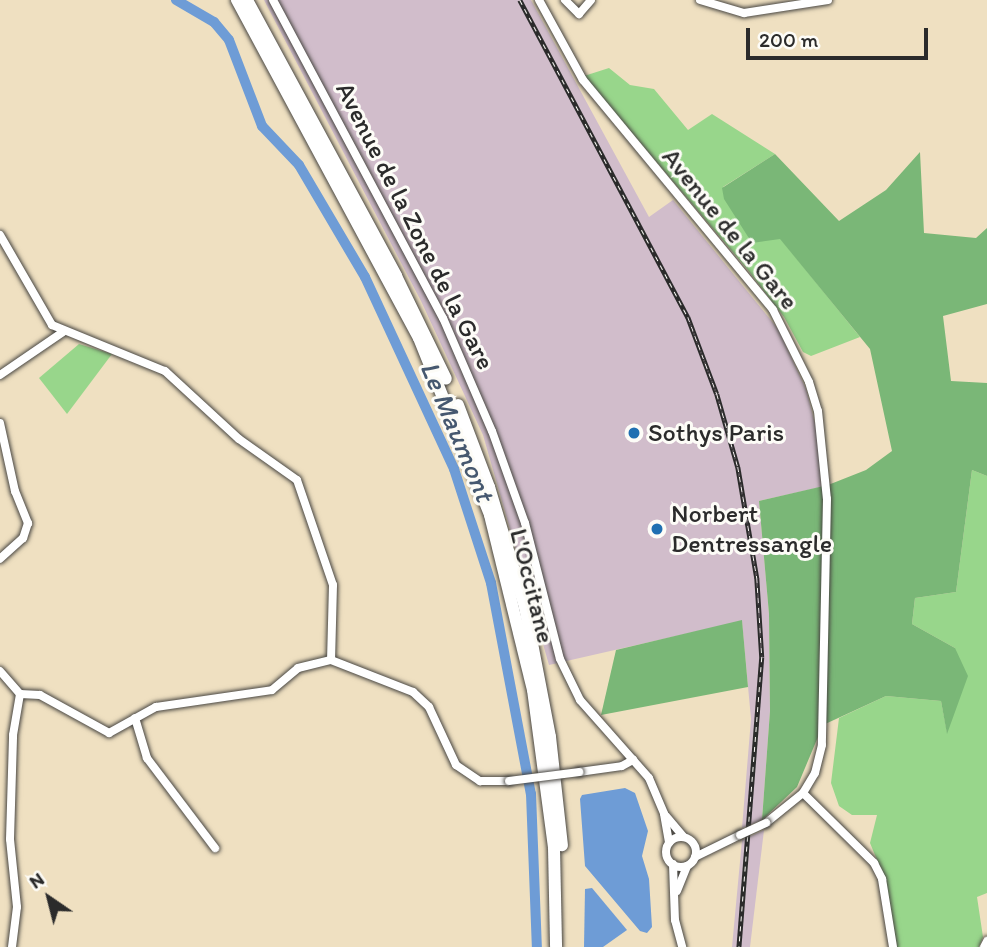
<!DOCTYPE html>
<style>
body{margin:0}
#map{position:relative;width:987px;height:947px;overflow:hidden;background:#efe0c1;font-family:Itim,sans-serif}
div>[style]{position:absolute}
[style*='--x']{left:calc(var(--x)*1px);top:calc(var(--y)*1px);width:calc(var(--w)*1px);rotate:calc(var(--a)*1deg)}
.industrial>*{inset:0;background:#d1bdcb}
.green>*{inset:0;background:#98d68b}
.forest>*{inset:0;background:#7ab777}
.water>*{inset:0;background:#6e9cd6}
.river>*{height:10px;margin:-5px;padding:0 5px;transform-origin:5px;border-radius:5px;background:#6e9cd6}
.roads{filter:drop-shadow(0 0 2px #484642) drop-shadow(0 0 2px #484642)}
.minor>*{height:8px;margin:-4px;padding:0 4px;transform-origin:4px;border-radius:4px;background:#fff}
.minor>.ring{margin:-4px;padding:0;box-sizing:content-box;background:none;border:8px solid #fff;border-radius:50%}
.highway>*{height:12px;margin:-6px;padding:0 6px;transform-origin:6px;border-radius:6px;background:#fff}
.rail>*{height:4.5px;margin-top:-2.25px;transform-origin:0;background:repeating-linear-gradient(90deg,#fdfcf7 0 5px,#2b2b2b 0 10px);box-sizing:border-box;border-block:2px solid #2b2b2b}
.bridges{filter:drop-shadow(0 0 2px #484642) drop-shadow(0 0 2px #484642)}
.minor-bridge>*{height:8px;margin:-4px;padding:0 4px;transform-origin:4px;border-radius:4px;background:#fff}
.dots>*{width:19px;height:19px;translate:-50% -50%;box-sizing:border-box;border:4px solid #fdfcf7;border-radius:50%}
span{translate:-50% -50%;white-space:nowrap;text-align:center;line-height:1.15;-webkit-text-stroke:6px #fdfcf7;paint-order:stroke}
.street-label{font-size:26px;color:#2b2b2b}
.poi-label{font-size:26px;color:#2b2b2b}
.left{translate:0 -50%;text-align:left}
.water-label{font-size:28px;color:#46586f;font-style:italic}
.north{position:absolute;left:14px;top:863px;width:70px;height:70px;-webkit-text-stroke:5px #fdfcf7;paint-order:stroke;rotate:325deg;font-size:19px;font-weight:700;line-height:28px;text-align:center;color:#2b2b2b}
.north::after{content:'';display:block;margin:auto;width:24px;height:32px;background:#2b2b2b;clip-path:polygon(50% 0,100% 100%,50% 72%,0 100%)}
.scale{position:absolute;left:746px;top:28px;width:182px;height:32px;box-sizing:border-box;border:4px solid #2b2b2b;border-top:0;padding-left:9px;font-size:21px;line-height:24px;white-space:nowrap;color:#2b2b2b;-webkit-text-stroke:5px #fdfcf7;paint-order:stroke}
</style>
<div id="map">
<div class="industrial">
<i style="clip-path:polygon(264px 0,531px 0,649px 217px,673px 200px,778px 329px,806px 389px,818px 435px,821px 487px,759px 501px,769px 614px,770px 711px,762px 820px,742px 828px,751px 719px,742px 621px,549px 665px,483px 435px,421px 301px)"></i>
<i style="clip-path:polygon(764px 830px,750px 947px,732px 947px,742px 840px)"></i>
</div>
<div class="green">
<i style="clip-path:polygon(609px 68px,630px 85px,654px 89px,688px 130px,712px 114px,775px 154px,723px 187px,780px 238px,860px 337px,811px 356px,803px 352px,784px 317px,747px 269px,584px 76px)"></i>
<i style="clip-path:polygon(79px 344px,112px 354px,67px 414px,39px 378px)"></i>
<i style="clip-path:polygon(972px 470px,987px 476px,987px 893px,977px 897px,983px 937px,979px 947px,897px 947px,885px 879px,870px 843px,877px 815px,852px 815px,839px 806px,831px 783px,839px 718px,886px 696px,941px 701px,947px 732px,955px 648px,912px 624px,915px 598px,956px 592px)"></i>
</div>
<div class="forest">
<i style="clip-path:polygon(920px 152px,924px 233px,976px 238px,987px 228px,987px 304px,943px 316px,951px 381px,987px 383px,987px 476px,972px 470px,956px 592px,915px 598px,912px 624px,955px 648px,968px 676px,947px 734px,941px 701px,886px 696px,823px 725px,797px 787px,762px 820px,770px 711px,769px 614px,759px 501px,828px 485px,866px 470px,892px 451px,870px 349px,780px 239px,752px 243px,724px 199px,722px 188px,775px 154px,839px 221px,886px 190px)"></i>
<i style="clip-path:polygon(742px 620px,748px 687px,601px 715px,616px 650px)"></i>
</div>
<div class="water">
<i style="clip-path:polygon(625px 788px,635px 793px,648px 831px,642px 856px,649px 879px,652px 927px,647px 933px,640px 931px,585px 866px,580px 799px,582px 795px)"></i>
<i style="clip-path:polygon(592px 888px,627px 930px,603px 947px,584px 947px,585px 889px)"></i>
</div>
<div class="river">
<i style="--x:176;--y:0;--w:44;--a:30.1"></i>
<i style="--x:214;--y:22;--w:23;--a:50"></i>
<i style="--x:229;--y:40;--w:92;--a:69"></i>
<i style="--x:262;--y:126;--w:54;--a:46.5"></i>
<i style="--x:299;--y:165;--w:130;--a:59.5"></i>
<i style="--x:365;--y:277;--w:212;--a:65.1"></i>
<i style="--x:454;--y:469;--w:120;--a:72"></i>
<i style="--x:491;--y:583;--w:215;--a:79.3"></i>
<i style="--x:531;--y:794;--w:153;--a:87.8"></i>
</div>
<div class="roads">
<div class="minor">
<i style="--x:273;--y:0;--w:361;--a:61.9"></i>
<i style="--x:443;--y:318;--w:123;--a:66.6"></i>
<i style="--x:492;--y:431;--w:98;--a:70.3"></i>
<i style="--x:525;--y:523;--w:140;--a:75.6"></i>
<i style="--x:560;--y:659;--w:46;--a:64"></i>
<i style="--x:580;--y:700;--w:104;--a:48.5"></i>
<i style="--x:649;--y:778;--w:39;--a:67"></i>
<i style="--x:664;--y:814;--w:29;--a:80"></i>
<i style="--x:539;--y:0;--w:91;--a:61.2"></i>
<i style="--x:583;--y:80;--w:298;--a:50.4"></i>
<i style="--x:773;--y:310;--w:80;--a:63.4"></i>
<i style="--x:809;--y:382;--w:30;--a:73"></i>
<i style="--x:818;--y:411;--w:88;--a:84.2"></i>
<i style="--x:827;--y:499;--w:246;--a:91.2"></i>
<i style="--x:822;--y:745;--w:29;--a:104"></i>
<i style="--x:815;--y:773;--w:23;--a:121"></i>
<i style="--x:803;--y:793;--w:48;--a:141"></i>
<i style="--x:565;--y:0;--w:20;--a:45"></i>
<i style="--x:579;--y:14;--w:18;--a:-49"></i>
<i style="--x:700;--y:0;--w:46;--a:16.5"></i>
<i style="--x:744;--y:13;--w:85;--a:-8.8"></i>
<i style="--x:0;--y:235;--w:104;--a:60"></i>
<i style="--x:52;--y:325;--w:122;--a:22.2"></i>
<i style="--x:165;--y:371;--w:100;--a:42.6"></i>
<i style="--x:239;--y:439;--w:71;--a:35.3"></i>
<i style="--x:297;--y:480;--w:111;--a:71.1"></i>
<i style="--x:333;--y:585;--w:75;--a:91.5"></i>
<i style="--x:0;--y:375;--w:76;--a:-34.3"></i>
<i style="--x:0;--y:423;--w:70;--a:77.6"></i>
<i style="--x:15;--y:491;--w:35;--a:68"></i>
<i style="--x:28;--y:523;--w:16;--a:108"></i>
<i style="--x:23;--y:538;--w:31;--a:138"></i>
<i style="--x:0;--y:671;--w:30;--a:49"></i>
<i style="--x:20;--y:694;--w:20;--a:3"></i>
<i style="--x:40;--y:695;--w:79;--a:28.8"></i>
<i style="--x:109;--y:733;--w:54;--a:-29"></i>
<i style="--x:156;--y:707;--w:117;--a:-8.3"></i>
<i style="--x:272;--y:690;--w:34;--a:-40"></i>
<i style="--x:298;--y:668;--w:34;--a:-14"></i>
<i style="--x:331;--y:660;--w:88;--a:21.3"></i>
<i style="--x:413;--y:692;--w:22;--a:43"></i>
<i style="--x:429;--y:707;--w:64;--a:65"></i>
<i style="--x:456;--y:765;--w:29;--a:34"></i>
<i style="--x:480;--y:781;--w:29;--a:0"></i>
<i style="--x:135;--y:718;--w:42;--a:73.3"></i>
<i style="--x:147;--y:758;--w:113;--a:52.9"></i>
<i style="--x:579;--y:772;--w:43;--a:-7.9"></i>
<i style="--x:622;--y:766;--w:13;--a:-29"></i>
<i style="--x:803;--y:793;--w:100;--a:44.6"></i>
<i style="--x:874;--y:863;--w:18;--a:63"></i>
<i style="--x:882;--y:879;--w:69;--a:80.8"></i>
<i style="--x:666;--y:816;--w:26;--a:50"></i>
<i class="ring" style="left:666px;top:837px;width:22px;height:22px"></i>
<i style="--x:695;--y:857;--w:50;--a:-26.1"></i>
<i style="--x:673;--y:864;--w:56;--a:88"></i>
<i style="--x:675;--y:920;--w:28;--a:75"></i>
<i style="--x:677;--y:891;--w:27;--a:-68"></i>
<i style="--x:12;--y:947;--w:40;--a:-82.9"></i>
<i style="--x:17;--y:907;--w:68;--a:-95.9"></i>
<i style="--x:10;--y:839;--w:104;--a:-88.3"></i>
<i style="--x:13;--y:735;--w:42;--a:-80.3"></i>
<i style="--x:984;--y:947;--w:7;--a:-63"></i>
</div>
<div class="highway">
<i style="--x:237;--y:0;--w:384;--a:61.7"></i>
<i style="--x:419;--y:338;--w:191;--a:68.1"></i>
<i style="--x:490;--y:515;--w:180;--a:76.2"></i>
<i style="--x:533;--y:690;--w:159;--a:82.4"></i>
<i style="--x:554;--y:848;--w:99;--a:88.8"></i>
<i style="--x:247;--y:0;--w:314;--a:61.6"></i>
<i style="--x:396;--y:276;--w:114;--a:64.1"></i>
<i style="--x:458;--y:405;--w:88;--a:69.3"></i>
<i style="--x:489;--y:487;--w:125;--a:73.3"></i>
<i style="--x:525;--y:607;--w:132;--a:79.1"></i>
<i style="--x:550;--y:737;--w:109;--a:83.7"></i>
</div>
</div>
<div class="rail">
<i style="--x:520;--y:0;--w:359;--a:62.1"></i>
<i style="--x:688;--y:317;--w:82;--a:69.4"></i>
<i style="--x:717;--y:394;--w:76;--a:74"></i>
<i style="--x:738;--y:467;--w:113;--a:80.3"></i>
<i style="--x:757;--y:578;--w:79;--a:86.4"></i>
<i style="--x:762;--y:657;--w:291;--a:94.5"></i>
</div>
<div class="bridges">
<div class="minor-bridge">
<i style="--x:509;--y:781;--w:71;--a:-7.3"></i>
<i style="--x:740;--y:835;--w:29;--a:-25"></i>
</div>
</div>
<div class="dots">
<i style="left:634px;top:433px;background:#1f6fb2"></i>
<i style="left:657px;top:529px;background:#1f6fb2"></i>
</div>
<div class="street-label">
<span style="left:415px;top:226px;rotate:63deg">Avenue de la Zone de la Gare</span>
<span style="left:730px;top:229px;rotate:51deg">Avenue de la Gare</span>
<span style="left:532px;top:586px;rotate:76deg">L'Occitane</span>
</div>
<div class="poi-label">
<span class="left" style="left:648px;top:433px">Sothys Paris</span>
<span class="left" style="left:671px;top:529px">Norbert<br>Dentressangle</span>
</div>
<div class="water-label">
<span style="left:458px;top:431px;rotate:67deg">Le Maumont</span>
</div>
<div class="north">N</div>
<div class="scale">200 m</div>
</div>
